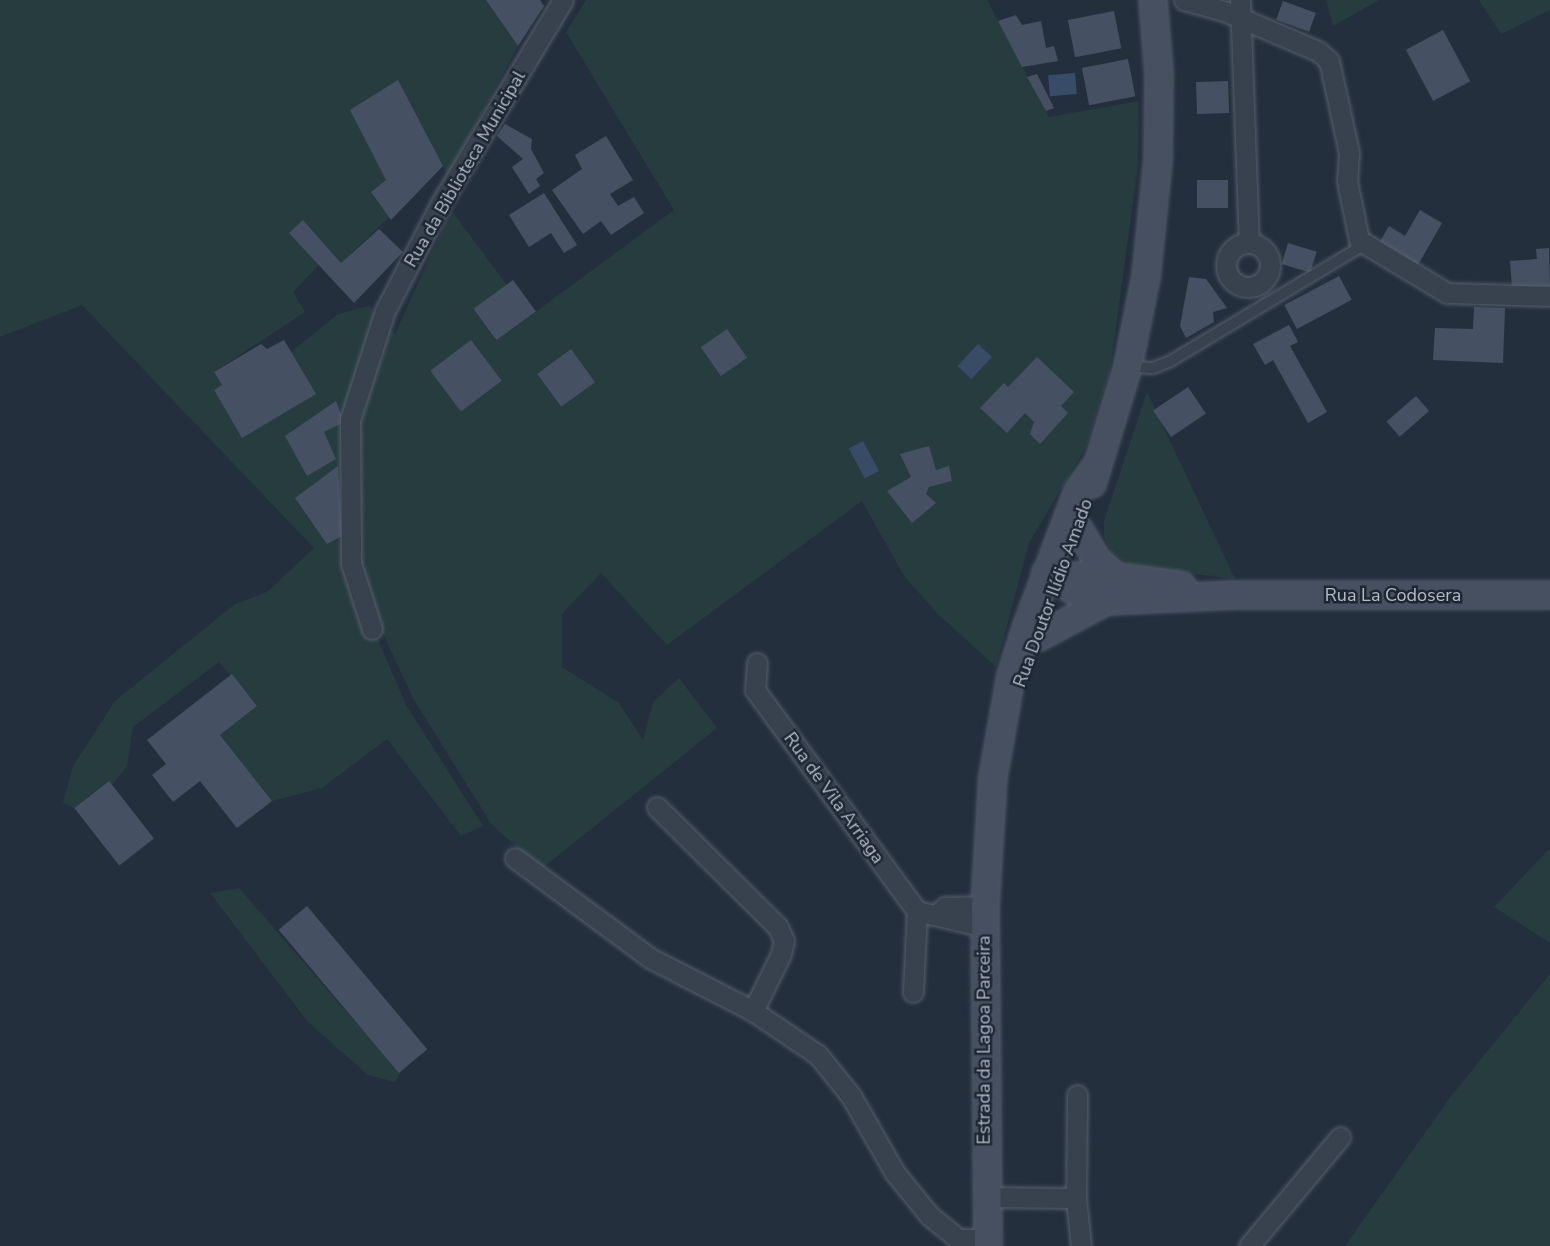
<!DOCTYPE html>
<meta charset="utf-8">
<style>
body{margin:0}
#map{position:relative;width:1550px;height:1246px;overflow:hidden;background:#242f3e;font-family:"Nunito Sans",sans-serif}
div>[style]{position:absolute}
[style*='--x']{left:calc(var(--x)*1px);top:calc(var(--y)*1px);width:calc(var(--w)*1px);rotate:calc(var(--a)*1deg)}
.green>*{inset:0;background:#263c3f}
.water>*{inset:0;background:#394c67;transform-origin:0 0}
.building>*{inset:0;background:#455162;transform-origin:0 0}
.roads{filter:drop-shadow(0 0 2px #565f6c) drop-shadow(0 0 2px #565f6c)}
.lane>*{height:10px;margin:-5px;padding:0 5px;transform-origin:5px;border-radius:5px;background:#38414e}
.street>*{height:19px;margin:-9.5px;padding:0 9.5px;transform-origin:9.5px;border-radius:9.5px;background:#38414e}
.street>.ring{margin:-9.5px;padding:0;box-sizing:content-box;background:none;border:19px solid #38414e;border-radius:50%}
.secondary>*{height:26px;margin:-13px;padding:0 13px;transform-origin:13px;border-radius:13px;background:#465061}
span{translate:-50% -50%;white-space:nowrap;text-align:center;line-height:1.15;-webkit-text-stroke:5px #1d2633;paint-order:stroke}
.street-label{font-size:18px;color:#b4bcc9}
</style>
<div id="map">
<div class="green">
<i style="clip-path:polygon(evenodd,0 0,486px 0,518px 46px,448px 176px,399px 82px,386px 180px,371px 192px,389px 217px,341px 263px,303px 220px,319px 265px,293px 292px,305px 312px,214px 372px,222px 385px,214px 390px,242px 438px,291px 352px,338px 314px,369px 306px,395px 334px,451px 210px,507px 285px,473px 309px,496px 341px,674px 210px,566px 32px,586px 0,987px 0,1049px 117px,1139px 101px,1138px 166px,1110px 371px,1086px 447px,1029px 543px,996px 667px,938px 614px,904px 576px,862px 501px,667px 645px,601px 573px,562px 614px,562px 667px,619px 703px,643px 740px,653px 702px,679px 678px,717px 728px,540px 870px,490px 822px,414px 700px,379px 625px,363px 565px,343px 558px,406px 705px,483px 826px,461px 836px,387px 739px,322px 788px,272px 801px,220px 735px,257px 705px,219px 662px,133px 727px,127px 766px,112px 785px,108px 781px,74px 808px,63px 803px,73px 766px,115px 701px,235px 604px,267px 592px,314px 548px,82px 305px,0 337px,0 0,571px 349px,594px 382px,560px 406px,537px 373px,571px 349px)"></i>
<i style="clip-path:polygon(1326px 0,1379px 0,1333px 26px)"></i>
<i style="clip-path:polygon(1479px 0,1550px 0,1550px 10px,1501px 34px)"></i>
<i style="clip-path:polygon(1147px 392px,1235px 579px,1132px 566px,1111px 552px,1104px 537px,1104px 521px)"></i>
<i style="clip-path:polygon(1550px 848px,1550px 943px,1494px 907px)"></i>
<i style="clip-path:polygon(239px 888px,400px 1073px,395px 1082px,368px 1075px,308px 1022px,210px 893px)"></i>
<i style="clip-path:polygon(1550px 974px,1550px 1246px,1345px 1246px,1451px 1096px)"></i>
</div>
<div class="water">
<i style="left:1075px;top:73px;width:21px;height:27px;rotate:85deg"></i>
<i style="left:978px;top:344px;width:19px;height:30px;rotate:43deg"></i>
<i style="left:863px;top:441px;width:34px;height:16px;rotate:62deg"></i>
</div>
<div class="building">
<i style="clip-path:polygon(486px 0,540px 0,544px 6px,518px 46px)"></i>
<i style="left:1283px;top:1px;width:35px;height:20px;rotate:20deg"></i>
<i style="left:1114px;top:11px;width:38px;height:47px;rotate:79deg"></i>
<i style="clip-path:polygon(1016px 15px,1022px 25px,1041px 21px,1046px 48px,1054px 46px,1058px 61px,1022px 67px,998px 21px)"></i>
<i style="left:1443px;top:30px;width:58px;height:42px;rotate:62deg"></i>
<i style="left:1128px;top:59px;width:38px;height:47px;rotate:79deg"></i>
<i style="clip-path:polygon(1037px 74px,1054px 108px,1046px 111px,1027px 77px)"></i>
<i style="clip-path:polygon(398px 80px,443px 166px,391px 220px,371px 192px,386px 180px,350px 110px)"></i>
<i style="left:1228px;top:81px;width:32px;height:32px;rotate:88deg"></i>
<i style="clip-path:polygon(505px 124px,532px 139px,531px 149px,544px 173px,536px 179px,540px 186px,529px 194px,512px 167px,523px 159px,497px 136px)"></i>
<i style="clip-path:polygon(606px 136px,633px 180px,610px 194px,618px 206px,634px 197px,644px 213px,611px 235px,601px 221px,583px 234px,552px 190px,582px 169px,575px 155px)"></i>
<i style="left:1197px;top:180px;width:31px;height:28px"></i>
<i style="clip-path:polygon(544px 193px,577px 245px,564px 253px,551px 233px,529px 247px,509px 215px)"></i>
<i style="clip-path:polygon(1420px 210px,1442px 223px,1418px 265px,1379px 243px,1389px 226px,1405px 236px)"></i>
<i style="clip-path:polygon(303px 220px,341px 263px,379px 229px,403px 252px,354px 303px,289px 233px)"></i>
<i style="left:1288px;top:243px;width:30px;height:22px;rotate:17deg"></i>
<i style="clip-path:polygon(1549px 248px,1550px 286px,1512px 288px,1510px 261px,1537px 259px,1536px 249px)"></i>
<i style="left:1339px;top:276px;width:27px;height:62px;rotate:62deg"></i>
<i style="clip-path:polygon(1189px 277px,1206px 279px,1227px 308px,1213px 312px,1214px 322px,1186px 338px,1180px 326px)"></i>
<i style="left:513px;top:280px;width:39px;height:49px;rotate:54deg"></i>
<i style="clip-path:polygon(1474px 307px,1505px 308px,1503px 363px,1433px 360px,1435px 328px,1473px 329px)"></i>
<i style="clip-path:polygon(1289px 325px,1298px 342px,1290px 346px,1327px 412px,1308px 423px,1273px 360px,1265px 365px,1253px 344px)"></i>
<i style="left:727px;top:329px;width:35px;height:32px;rotate:55deg"></i>
<i style="clip-path:polygon(284px 340px,316px 394px,242px 438px,214px 390px,222px 385px,214px 372px,261px 344px,267px 349px)"></i>
<i style="left:471px;top:340px;width:51px;height:51px;rotate:53deg"></i>
<i style="left:571px;top:349px;width:41px;height:42px;rotate:54deg"></i>
<i style="clip-path:polygon(1037px 357px,1074px 392px,1061px 406px,1068px 413px,1040px 444px,1030px 434px,1034px 422px,1025px 413px,1007px 433px,980px 408px,1004px 383px,1008px 387px)"></i>
<i style="left:1188px;top:387px;width:32px;height:42px;rotate:56deg"></i>
<i style="left:1416px;top:396px;width:20px;height:39px;rotate:49deg"></i>
<i style="clip-path:polygon(336px 401px,344px 422px,324px 432px,336px 459px,307px 476px,285px 436px)"></i>
<i style="clip-path:polygon(929px 446px,936px 470px,949px 466px,952px 481px,929px 487px,926px 494px,936px 503px,912px 523px,887px 491px,911px 477px,900px 454px)"></i>
<i style="clip-path:polygon(338px 466px,342px 536px,327px 544px,295px 498px)"></i>
<i style="clip-path:polygon(232px 674px,257px 706px,220px 735px,272px 801px,237px 828px,200px 781px,173px 802px,152px 775px,166px 764px,147px 740px)"></i>
<i style="left:109px;top:781px;width:73px;height:44px;rotate:52deg"></i>
<i style="left:307px;top:906px;width:187px;height:37px;rotate:50deg"></i>
</div>
<div class="roads">
<div class="lane">
<i style="--x:1128;--y:366;--w:25;--a:5"></i>
<i style="--x:1153;--y:368;--w:17;--a:-21"></i>
<i style="--x:1169;--y:362;--w:229;--a:-31"></i>
</div>
<div class="street">
<i style="--x:1184;--y:0;--w:41;--a:15.4"></i>
<i style="--x:1224;--y:11;--w:102;--a:23.1"></i>
<i style="--x:1318;--y:51;--w:15;--a:42"></i>
<i style="--x:1329;--y:61;--w:94;--a:77.7"></i>
<i style="--x:1349;--y:153;--w:28;--a:94"></i>
<i style="--x:1347;--y:181;--w:60;--a:78.5"></i>
<i style="--x:1359;--y:240;--w:103;--a:31.1"></i>
<i style="--x:1447;--y:293;--w:103;--a:1.7"></i>
<i style="--x:1240;--y:0;--w:243;--a:87.9"></i>
<i class="ring" style="left:1226px;top:243px;width:25px;height:25px"></i>
<i style="--x:372;--y:629;--w:69;--a:-107.7"></i>
<i style="--x:351;--y:563;--w:143;--a:-90.4"></i>
<i style="--x:350;--y:420;--w:114;--a:-72.2"></i>
<i style="--x:385;--y:311;--w:122;--a:-62.6"></i>
<i style="--x:441;--y:203;--w:237;--a:-59"></i>
<i style="--x:757;--y:663;--w:27;--a:94"></i>
<i style="--x:755;--y:690;--w:274;--a:53.8"></i>
<i style="--x:917;--y:911;--w:70;--a:13.2"></i>
<i style="--x:657;--y:807;--w:170;--a:44.8"></i>
<i style="--x:778;--y:927;--w:15;--a:67"></i>
<i style="--x:784;--y:941;--w:13;--a:103"></i>
<i style="--x:781;--y:954;--w:64;--a:116.2"></i>
<i style="--x:515;--y:858;--w:168;--a:36.5"></i>
<i style="--x:650;--y:958;--w:116;--a:27.2"></i>
<i style="--x:753;--y:1011;--w:78;--a:34.1"></i>
<i style="--x:818;--y:1055;--w:53;--a:51.2"></i>
<i style="--x:851;--y:1096;--w:89;--a:60.3"></i>
<i style="--x:895;--y:1173;--w:55;--a:50.9"></i>
<i style="--x:930;--y:1216;--w:36;--a:39"></i>
<i style="--x:958;--y:1239;--w:28;--a:0"></i>
<i style="--x:937;--y:914;--w:11;--a:-41"></i>
<i style="--x:945;--y:907;--w:40;--a:-1.4"></i>
<i style="--x:913;--y:992;--w:81;--a:-87.2"></i>
<i style="--x:984;--y:1197;--w:92;--a:0.6"></i>
<i style="--x:1076;--y:1198;--w:48;--a:84.1"></i>
<i style="--x:1076;--y:1198;--w:103;--a:-89.4"></i>
<i style="--x:1249;--y:1246;--w:142;--a:-50.1"></i>
</div>
<div class="secondary">
<i style="--x:1092;--y:484;--w:123;--a:-73"></i>
<i style="--x:1128;--y:366;--w:91;--a:-78.6"></i>
<i style="--x:1146;--y:277;--w:117;--a:-84.1"></i>
<i style="--x:1158;--y:161;--w:87;--a:-89.3"></i>
<i style="--x:1159;--y:74;--w:74;--a:-94.6"></i>
<i style="--x:1078;--y:528;--w:39;--a:59"></i>
<i style="--x:1098;--y:561;--w:23;--a:40"></i>
<i style="--x:1046;--y:572;--w:34;--a:34"></i>
<i style="--x:1074;--y:591;--w:34;--a:17"></i>
<i style="--x:1106;--y:601;--w:129;--a:-2.7"></i>
<i style="--x:1235;--y:595;--w:315;--a:0"></i>
<i style="--x:1059;--y:578;--w:39;--a:-6"></i>
<i style="--x:1098;--y:574;--w:85;--a:8.1"></i>
<i style="--x:1039;--y:637;--w:76;--a:-28.2"></i>
<i style="--x:988;--y:1246;--w:340;--a:-90.5"></i>
<i style="--x:985;--y:906;--w:129;--a:-86.5"></i>
<i style="--x:993;--y:777;--w:103;--a:-79.9"></i>
<i style="--x:1011;--y:676;--w:52;--a:-72.3"></i>
<i style="--x:1027;--y:626;--w:144;--a:-69.3"></i>
<i style="--x:1078;--y:491;--w:31;--a:-54"></i>
</div>
</div>
<div class="street-label">
<span style="left:465px;top:169px;rotate:-60deg">Rua da Biblioteca Municipal</span>
<span style="left:1053px;top:593px;rotate:-70deg">Rua Doutor Ilídio Amado</span>
<span style="left:1393px;top:595px">Rua La Codosera</span>
<span style="left:834px;top:798px;rotate:54deg">Rua de Vila Arriaga</span>
<span style="left:984px;top:1040px;rotate:-90deg">Estrada da Lagoa Parceira</span>
</div>
</div>
